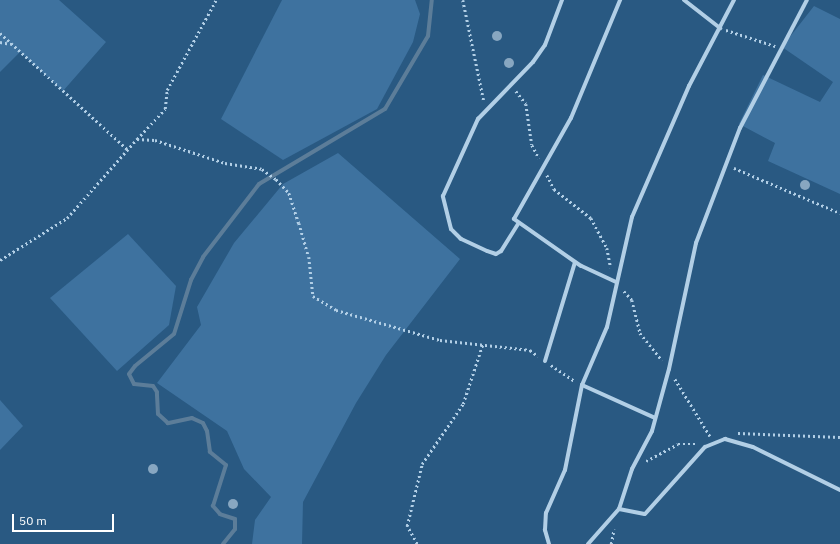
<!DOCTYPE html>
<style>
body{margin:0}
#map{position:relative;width:840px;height:544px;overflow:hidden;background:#295982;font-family:"IBM Plex Sans",sans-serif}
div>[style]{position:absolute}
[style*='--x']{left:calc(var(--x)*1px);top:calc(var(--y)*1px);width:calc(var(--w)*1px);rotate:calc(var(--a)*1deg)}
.green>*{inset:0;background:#3e729f}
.stream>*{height:4px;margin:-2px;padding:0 2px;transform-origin:2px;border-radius:2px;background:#5c7d99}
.path>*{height:2.5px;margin-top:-1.25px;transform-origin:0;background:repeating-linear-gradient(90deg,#b2cfe6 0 2px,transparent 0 5px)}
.street>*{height:4px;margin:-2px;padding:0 2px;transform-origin:2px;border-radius:2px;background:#b2cfe6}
.trees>*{width:10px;height:10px;margin:-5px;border-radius:50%;background:#88a7c1}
span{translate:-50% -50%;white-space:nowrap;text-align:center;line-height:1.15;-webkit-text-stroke:3px #295982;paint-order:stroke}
.scale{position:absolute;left:12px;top:514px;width:102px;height:18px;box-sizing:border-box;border:2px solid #fff;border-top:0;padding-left:5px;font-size:12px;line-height:14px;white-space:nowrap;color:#fff;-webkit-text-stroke:3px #295982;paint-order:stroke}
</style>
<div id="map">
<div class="green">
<i style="clip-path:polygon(0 0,59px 0,106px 42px,63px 91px,20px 52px,0 72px)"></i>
<i style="clip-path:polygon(282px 0,415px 0,420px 14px,413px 42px,377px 109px,283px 160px,221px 119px)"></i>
<i style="clip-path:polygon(814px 6px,840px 19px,840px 194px,768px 161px,775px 143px,739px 124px,763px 75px,820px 102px,833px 82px,782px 47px)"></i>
<i style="clip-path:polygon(338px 153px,460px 259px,386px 355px,356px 403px,303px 502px,302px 544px,252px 544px,255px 520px,271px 497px,244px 469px,227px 431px,157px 383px,201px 325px,197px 307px,234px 243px,283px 184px)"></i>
<i style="clip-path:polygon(128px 234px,176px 286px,169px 325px,117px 371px,50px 298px)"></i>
<i style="clip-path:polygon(0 400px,23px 426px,0 450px)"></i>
</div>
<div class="stream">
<i style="--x:223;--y:544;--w:19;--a:-51"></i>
<i style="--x:235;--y:529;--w:10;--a:-90"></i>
<i style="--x:235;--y:519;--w:16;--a:-162"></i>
<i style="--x:220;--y:514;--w:11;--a:-131"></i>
<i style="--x:213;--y:506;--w:43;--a:-72.4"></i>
<i style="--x:226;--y:465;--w:21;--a:-141"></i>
<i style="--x:210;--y:452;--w:21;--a:-98"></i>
<i style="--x:207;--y:431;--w:9;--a:-117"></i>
<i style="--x:203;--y:423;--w:12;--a:-156"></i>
<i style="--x:192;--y:418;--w:25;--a:168"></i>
<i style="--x:168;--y:423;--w:13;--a:-138"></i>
<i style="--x:158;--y:414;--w:22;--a:-93"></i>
<i style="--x:157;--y:392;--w:7;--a:-124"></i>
<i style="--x:153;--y:386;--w:19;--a:-174"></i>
<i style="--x:134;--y:384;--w:11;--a:-117"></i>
<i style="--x:129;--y:374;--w:10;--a:-53"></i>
<i style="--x:135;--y:366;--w:50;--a:-39.4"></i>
<i style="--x:174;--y:334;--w:57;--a:-72.5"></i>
<i style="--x:191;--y:280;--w:26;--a:-62"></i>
<i style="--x:203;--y:257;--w:92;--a:-52.5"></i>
<i style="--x:259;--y:184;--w:147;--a:-30.8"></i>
<i style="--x:385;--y:109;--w:85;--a:-59.5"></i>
<i style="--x:428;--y:36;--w:36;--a:-84"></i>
</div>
<div class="path">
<i style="--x:463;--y:0;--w:103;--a:78.3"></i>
<i style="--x:726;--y:30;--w:52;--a:18.1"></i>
<i style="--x:0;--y:33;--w:172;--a:42.4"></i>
<i style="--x:0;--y:42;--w:11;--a:10"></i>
<i style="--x:516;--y:91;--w:16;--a:52"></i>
<i style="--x:526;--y:104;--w:41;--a:81.7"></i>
<i style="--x:532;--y:145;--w:15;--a:62"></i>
<i style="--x:137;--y:139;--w:41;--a:-47"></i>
<i style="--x:165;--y:109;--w:19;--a:-84"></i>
<i style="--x:167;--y:90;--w:102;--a:-61.4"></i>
<i style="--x:734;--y:168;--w:115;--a:23"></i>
<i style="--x:547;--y:175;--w:16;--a:63"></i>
<i style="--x:554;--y:189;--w:47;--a:38.1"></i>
<i style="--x:591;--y:218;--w:34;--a:62"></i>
<i style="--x:607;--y:248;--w:20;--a:79"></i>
<i style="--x:0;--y:260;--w:79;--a:-32.1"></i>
<i style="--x:67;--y:218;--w:106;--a:-48.5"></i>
<i style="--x:137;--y:139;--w:18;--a:3"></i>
<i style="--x:155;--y:140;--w:74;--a:18.2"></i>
<i style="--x:225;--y:163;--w:37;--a:9"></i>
<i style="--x:262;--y:169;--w:17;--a:36"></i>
<i style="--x:276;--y:179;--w:19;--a:47"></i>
<i style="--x:289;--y:193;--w:32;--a:72"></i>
<i style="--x:299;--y:223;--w:35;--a:74"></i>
<i style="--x:309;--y:257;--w:39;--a:84"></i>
<i style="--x:313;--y:296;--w:27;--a:31"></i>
<i style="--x:336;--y:310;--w:108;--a:16.1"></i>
<i style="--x:440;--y:340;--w:91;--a:6.3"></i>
<i style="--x:530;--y:350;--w:10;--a:37"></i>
<i style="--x:624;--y:291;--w:12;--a:48"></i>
<i style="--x:632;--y:300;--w:34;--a:76"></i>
<i style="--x:640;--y:333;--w:35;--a:51"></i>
<i style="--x:551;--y:365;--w:29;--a:34"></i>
<i style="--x:675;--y:379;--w:67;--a:58.4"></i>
<i style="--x:738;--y:433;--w:102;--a:2.2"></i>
<i style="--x:646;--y:461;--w:36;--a:-28"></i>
<i style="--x:678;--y:444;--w:19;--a:0"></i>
<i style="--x:417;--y:544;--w:21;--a:-119"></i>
<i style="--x:407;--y:526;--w:64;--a:-76.4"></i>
<i style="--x:422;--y:464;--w:73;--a:-55.7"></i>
<i style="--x:463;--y:404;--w:64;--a:-71.8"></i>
<i style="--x:611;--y:544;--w:15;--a:-79"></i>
</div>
<div class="street">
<i style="--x:684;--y:0;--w:46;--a:37.9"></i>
<i style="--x:518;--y:224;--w:32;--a:122"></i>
<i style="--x:501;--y:251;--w:6;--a:149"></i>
<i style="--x:496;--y:254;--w:9;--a:-162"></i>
<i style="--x:487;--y:251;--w:29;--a:-155"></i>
<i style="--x:461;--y:239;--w:14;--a:-135"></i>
<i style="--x:451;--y:229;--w:34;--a:-104"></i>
<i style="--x:443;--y:196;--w:85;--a:-65.6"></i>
<i style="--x:478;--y:119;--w:79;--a:-46"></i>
<i style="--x:533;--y:62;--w:21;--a:-55"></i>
<i style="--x:545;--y:45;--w:48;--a:-69.3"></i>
<i style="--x:616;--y:282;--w:38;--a:-155"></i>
<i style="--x:581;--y:266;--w:82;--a:-145"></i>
<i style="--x:514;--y:219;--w:116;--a:-60.6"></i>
<i style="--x:571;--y:118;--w:128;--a:-67.4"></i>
<i style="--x:545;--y:361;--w:103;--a:-73.1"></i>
<i style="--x:582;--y:385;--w:80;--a:24.3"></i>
<i style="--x:619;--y:509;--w:26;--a:11"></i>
<i style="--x:645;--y:514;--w:90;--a:-48.2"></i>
<i style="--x:705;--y:447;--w:22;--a:-22"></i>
<i style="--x:725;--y:439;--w:29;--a:16"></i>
<i style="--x:753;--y:447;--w:97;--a:26.3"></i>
<i style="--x:549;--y:544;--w:15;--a:-106"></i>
<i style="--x:545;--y:530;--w:17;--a:-87"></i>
<i style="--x:546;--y:513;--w:47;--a:-66.2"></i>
<i style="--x:565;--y:470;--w:87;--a:-78.7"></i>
<i style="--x:582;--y:385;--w:63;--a:-66.7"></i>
<i style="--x:607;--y:327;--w:113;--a:-77.2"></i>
<i style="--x:632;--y:217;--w:143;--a:-66.5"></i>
<i style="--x:689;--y:86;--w:97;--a:-62.4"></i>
<i style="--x:588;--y:544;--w:47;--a:-48.5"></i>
<i style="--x:619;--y:509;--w:42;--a:-72"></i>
<i style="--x:632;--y:469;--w:43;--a:-62.2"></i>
<i style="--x:652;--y:431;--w:64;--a:-74.7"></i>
<i style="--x:669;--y:369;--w:129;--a:-77.9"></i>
<i style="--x:696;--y:243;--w:123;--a:-69.1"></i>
<i style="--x:740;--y:128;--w:144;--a:-62.4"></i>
</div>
<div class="trees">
<i style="left:497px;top:36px"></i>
<i style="left:509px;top:63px"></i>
<i style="left:805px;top:185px"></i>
<i style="left:153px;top:469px"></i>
<i style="left:233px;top:504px"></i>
</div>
<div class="scale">50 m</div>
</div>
